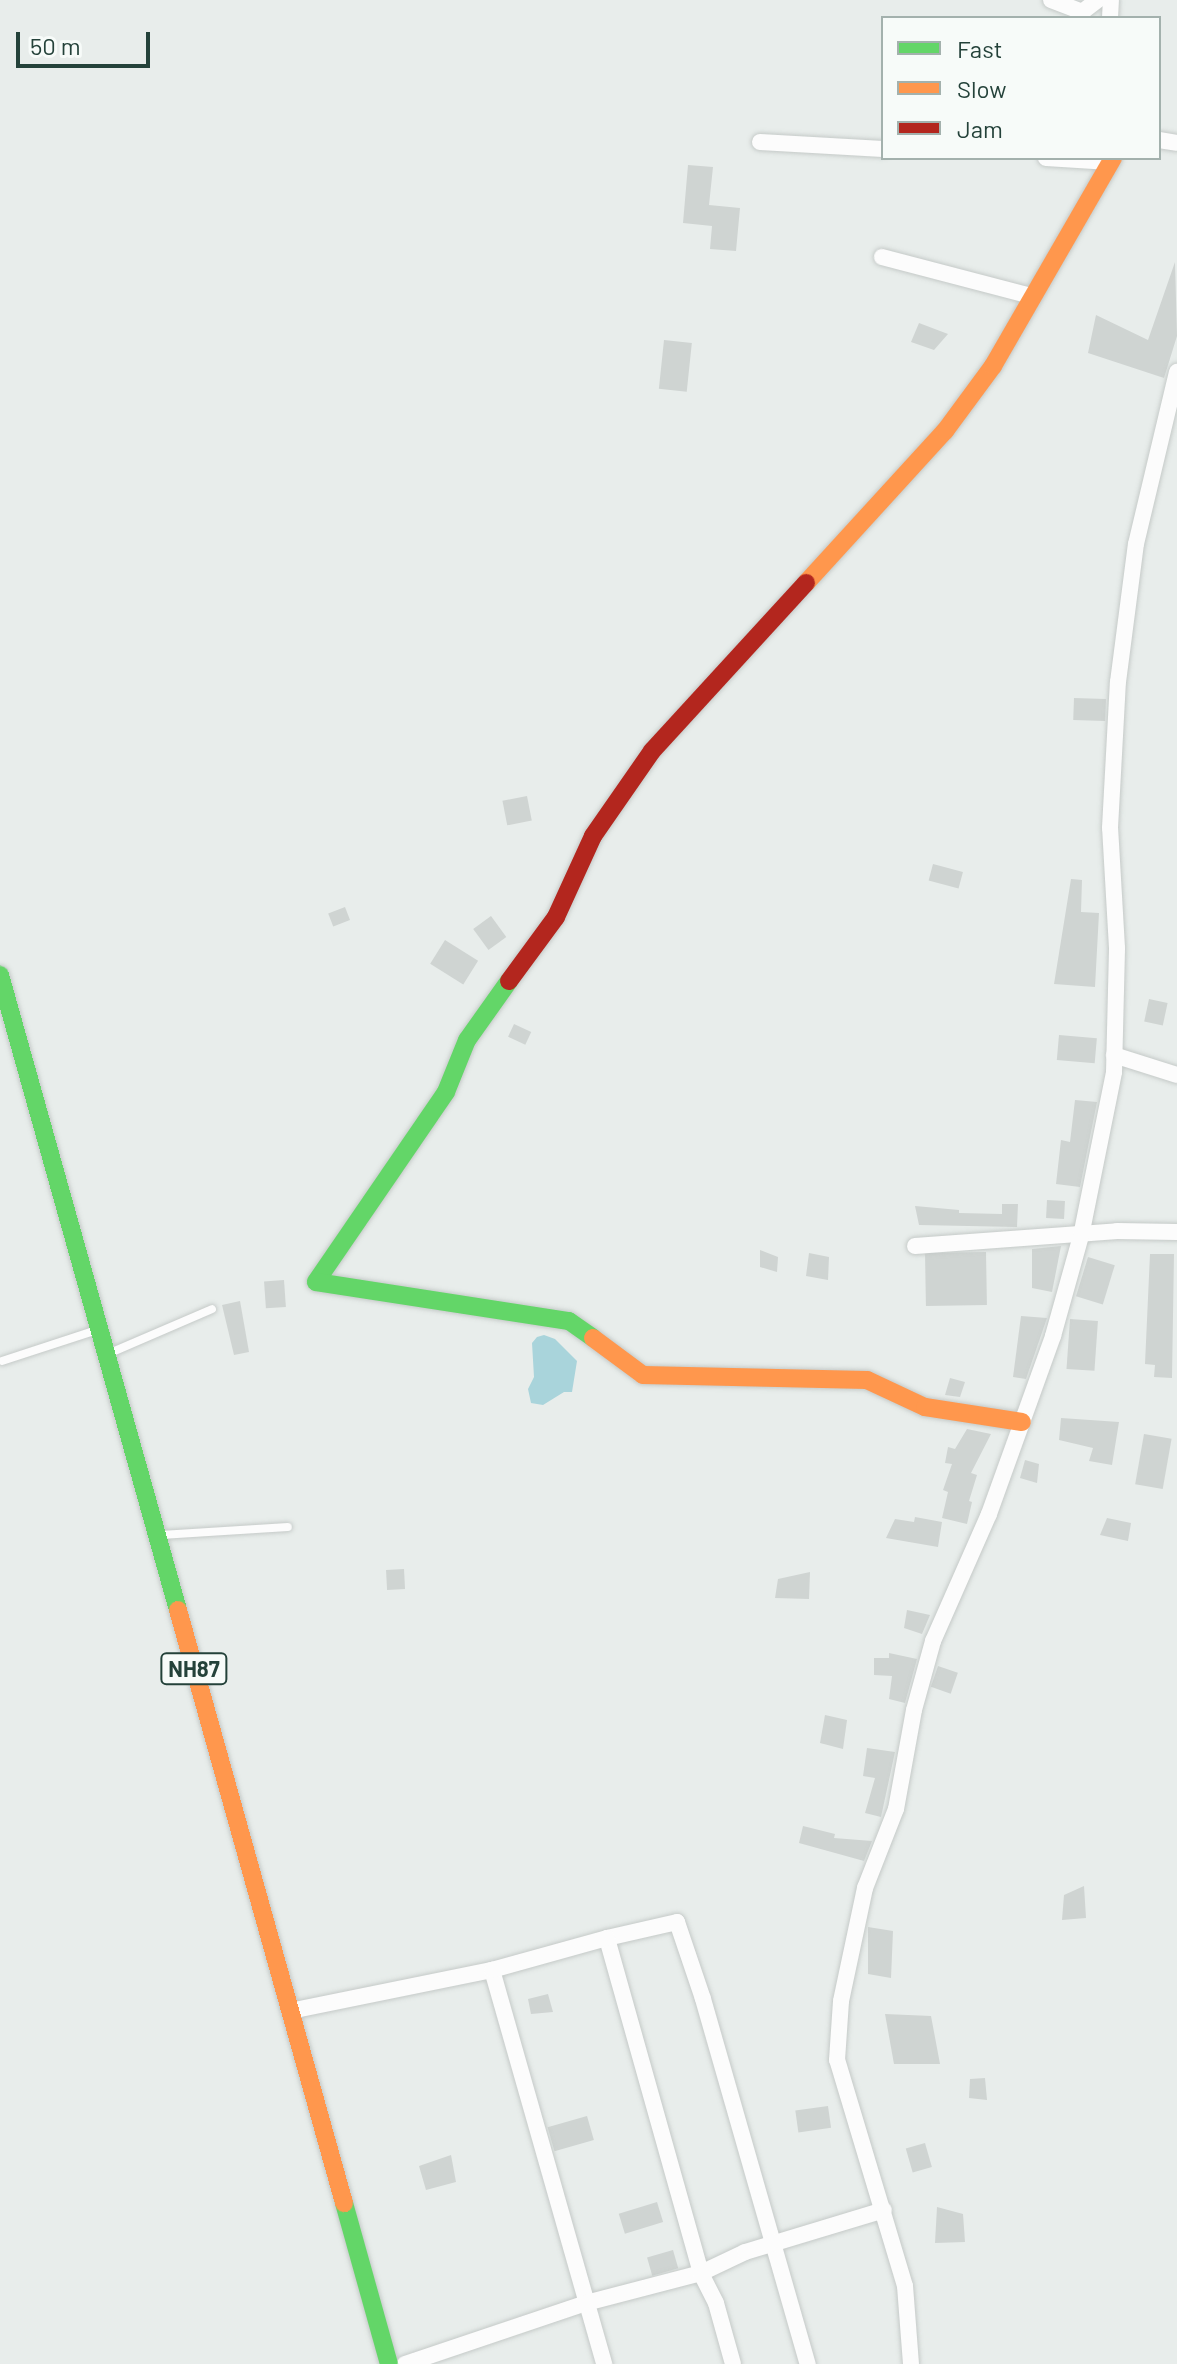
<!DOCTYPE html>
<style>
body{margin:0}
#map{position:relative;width:1177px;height:2364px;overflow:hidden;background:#e8edeb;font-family:Barlow,sans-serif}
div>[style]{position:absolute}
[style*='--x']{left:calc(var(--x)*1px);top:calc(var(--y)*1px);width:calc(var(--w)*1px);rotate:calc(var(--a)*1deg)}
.water>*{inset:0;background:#a9d4db}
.building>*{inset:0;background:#cfd4d2;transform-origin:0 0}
.roads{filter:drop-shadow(0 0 2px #c5cac8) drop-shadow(0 0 2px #c5cac8)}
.lane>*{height:8px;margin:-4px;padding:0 4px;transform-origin:4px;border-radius:4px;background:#fcfcfc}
.street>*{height:16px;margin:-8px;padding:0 8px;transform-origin:8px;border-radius:8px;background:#fcfcfc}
.fast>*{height:18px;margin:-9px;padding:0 9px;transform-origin:9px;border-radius:9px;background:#63d668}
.slow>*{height:18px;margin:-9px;padding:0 9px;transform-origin:9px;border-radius:9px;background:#ff974d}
.jam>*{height:18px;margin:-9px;padding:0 9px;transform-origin:9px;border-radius:9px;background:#b3261e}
span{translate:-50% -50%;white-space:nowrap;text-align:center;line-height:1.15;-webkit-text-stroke:6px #f7fbf9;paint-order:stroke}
.shield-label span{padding:2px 6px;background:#f7fbf9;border:2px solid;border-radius:6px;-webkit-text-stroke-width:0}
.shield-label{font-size:22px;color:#24423a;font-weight:700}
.legend{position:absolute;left:881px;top:16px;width:280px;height:144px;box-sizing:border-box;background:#f7fbf9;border:2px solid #a3b1ad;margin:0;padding:10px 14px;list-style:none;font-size:24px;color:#24423a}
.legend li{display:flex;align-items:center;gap:16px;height:40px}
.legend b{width:40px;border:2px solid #a3b1ad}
.scale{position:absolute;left:16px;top:32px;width:134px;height:36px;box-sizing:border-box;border:4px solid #24423a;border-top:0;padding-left:10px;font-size:24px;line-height:28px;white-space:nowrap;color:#24423a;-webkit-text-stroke:6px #f7fbf9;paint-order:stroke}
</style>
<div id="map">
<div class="water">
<i style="clip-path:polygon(544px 1335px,555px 1339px,577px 1361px,572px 1392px,564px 1392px,543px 1405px,531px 1403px,528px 1389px,534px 1377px,532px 1343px,537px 1337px)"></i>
</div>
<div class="building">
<i style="clip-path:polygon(688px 165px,713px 167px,709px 205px,740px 208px,736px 251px,710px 249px,712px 226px,683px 223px)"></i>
<i style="clip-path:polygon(1175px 262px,1177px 336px,1164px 378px,1088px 353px,1096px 315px,1148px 340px)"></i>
<i style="clip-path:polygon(919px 323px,948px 334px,934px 350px,911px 342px)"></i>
<i style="left:664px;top:340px;width:28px;height:49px;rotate:6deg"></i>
<i style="left:1074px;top:698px;width:32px;height:22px;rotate:2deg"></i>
<i style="left:527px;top:796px;width:25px;height:25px;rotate:79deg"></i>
<i style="left:933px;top:864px;width:31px;height:17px;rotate:15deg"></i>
<i style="clip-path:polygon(1071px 879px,1082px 880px,1081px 912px,1099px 913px,1095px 987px,1054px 984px)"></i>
<i style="left:345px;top:907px;width:14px;height:18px;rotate:69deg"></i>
<i style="left:491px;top:916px;width:26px;height:22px;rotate:54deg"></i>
<i style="left:445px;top:940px;width:39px;height:28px;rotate:32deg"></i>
<i style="left:1149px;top:999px;width:19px;height:23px;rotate:12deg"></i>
<i style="left:514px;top:1024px;width:19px;height:14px;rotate:25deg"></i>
<i style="left:1059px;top:1035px;width:38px;height:25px;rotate:5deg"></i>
<i style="clip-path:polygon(1075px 1100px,1097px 1102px,1080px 1187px,1056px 1184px,1061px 1140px,1070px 1142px)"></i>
<i style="left:1047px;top:1200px;width:18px;height:18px;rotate:3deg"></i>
<i style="clip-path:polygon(1002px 1204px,1018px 1204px,1017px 1227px,919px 1225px,915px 1206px,959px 1210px,959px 1213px,1002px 1214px)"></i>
<i style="clip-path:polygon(1061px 1246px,1052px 1292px,1032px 1288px,1032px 1249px)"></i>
<i style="clip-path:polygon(760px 1250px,778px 1257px,777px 1272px,760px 1267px)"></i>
<i style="left:986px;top:1252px;width:53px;height:61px;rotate:89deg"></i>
<i style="clip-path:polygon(809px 1253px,829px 1257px,828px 1280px,806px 1276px)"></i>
<i style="clip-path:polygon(1150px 1254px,1174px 1254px,1172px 1378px,1154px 1377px,1155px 1365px,1145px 1364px)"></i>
<i style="left:1088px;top:1257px;width:28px;height:41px;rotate:17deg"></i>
<i style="left:284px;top:1280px;width:27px;height:20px;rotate:86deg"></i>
<i style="clip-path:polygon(240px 1301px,249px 1352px,234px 1355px,222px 1305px)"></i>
<i style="clip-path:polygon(1021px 1316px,1047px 1318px,1026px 1379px,1013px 1377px)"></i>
<i style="left:1070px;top:1319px;width:28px;height:50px;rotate:4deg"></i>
<i style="clip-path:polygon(950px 1378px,965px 1382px,960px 1397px,945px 1395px)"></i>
<i style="clip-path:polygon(1061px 1418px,1119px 1422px,1112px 1465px,1089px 1461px,1093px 1448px,1059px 1440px)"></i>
<i style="clip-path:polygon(967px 1429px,991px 1434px,971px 1473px,977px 1475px,969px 1501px,972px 1502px,967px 1524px,942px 1518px,948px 1492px,943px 1490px,952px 1464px,945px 1463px,948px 1447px,955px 1449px)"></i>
<i style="left:1144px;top:1434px;width:28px;height:51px;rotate:10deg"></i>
<i style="clip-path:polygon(1025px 1460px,1039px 1464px,1037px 1483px,1020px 1478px)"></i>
<i style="clip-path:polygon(915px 1517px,942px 1522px,938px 1547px,886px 1538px,895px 1519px,914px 1522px)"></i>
<i style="clip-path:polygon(1107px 1518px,1131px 1523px,1128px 1541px,1100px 1535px)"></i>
<i style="left:404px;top:1569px;width:20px;height:18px;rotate:87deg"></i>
<i style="clip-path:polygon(810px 1572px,809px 1599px,775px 1598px,778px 1579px)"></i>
<i style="clip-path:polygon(907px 1610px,930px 1615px,922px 1634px,904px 1628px)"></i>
<i style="clip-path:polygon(889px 1653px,917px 1659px,905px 1703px,889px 1699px,892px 1676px,874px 1675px,874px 1658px,889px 1658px)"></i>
<i style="left:938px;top:1666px;width:21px;height:22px;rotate:19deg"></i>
<i style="clip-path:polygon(825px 1715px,847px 1720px,843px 1749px,820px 1743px)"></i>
<i style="clip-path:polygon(867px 1748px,895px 1752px,881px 1817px,865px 1813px,875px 1778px,863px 1776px)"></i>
<i style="clip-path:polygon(803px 1826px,835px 1834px,834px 1838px,872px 1841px,864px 1861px,799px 1843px)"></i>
<i style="clip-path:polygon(1084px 1886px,1086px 1918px,1062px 1920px,1064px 1895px)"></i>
<i style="clip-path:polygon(868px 1927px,893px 1931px,891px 1978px,868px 1974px)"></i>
<i style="clip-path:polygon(548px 1994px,553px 2012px,531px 2014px,528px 1999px)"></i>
<i style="clip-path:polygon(885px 2014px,931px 2016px,940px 2064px,894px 2064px)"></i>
<i style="clip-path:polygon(985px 2078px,987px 2100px,969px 2098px,970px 2079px)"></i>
<i style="left:828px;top:2106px;width:22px;height:33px;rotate:82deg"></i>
<i style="left:587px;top:2116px;width:25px;height:41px;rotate:74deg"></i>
<i style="left:925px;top:2143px;width:25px;height:20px;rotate:74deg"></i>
<i style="clip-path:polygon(451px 2155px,456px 2182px,426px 2190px,419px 2166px)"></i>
<i style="left:657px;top:2202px;width:21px;height:40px;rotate:73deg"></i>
<i style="clip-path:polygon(937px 2207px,963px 2214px,965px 2242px,935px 2243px)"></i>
<i style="left:673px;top:2250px;width:19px;height:27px;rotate:74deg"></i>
</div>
<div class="roads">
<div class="lane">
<i style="--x:110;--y:1353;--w:111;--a:-23.3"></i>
<i style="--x:2;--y:1361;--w:97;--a:-18.1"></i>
<i style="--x:161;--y:1535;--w:127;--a:-3.6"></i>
</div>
<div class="street">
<i style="--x:1051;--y:0;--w:33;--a:21"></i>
<i style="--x:1082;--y:12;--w:20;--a:-37"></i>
<i style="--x:1110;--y:18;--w:18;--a:-87"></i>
<i style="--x:1159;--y:140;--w:18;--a:9"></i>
<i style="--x:760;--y:142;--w:123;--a:3.3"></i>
<i style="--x:1046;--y:158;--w:64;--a:3.6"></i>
<i style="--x:882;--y:257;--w:154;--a:14.7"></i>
<i style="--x:1114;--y:1055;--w:66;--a:17.6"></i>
<i style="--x:915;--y:1246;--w:203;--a:-4.2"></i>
<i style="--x:1117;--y:1231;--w:60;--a:1"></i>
<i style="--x:607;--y:1938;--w:72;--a:-12.9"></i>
<i style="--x:677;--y:1922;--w:81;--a:71.3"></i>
<i style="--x:703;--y:1999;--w:380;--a:74"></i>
<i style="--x:290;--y:2011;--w:206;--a:-11.5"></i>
<i style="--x:492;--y:1970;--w:410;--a:74.1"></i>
<i style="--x:405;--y:2364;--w:191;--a:-18.6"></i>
<i style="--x:586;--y:2303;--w:119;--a:-14.6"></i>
<i style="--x:701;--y:2273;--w:348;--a:-105.7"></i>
<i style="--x:607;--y:1938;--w:119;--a:164.5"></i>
<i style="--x:733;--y:2364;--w:63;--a:-105.6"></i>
<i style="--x:716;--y:2303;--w:34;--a:-117"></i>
<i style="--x:701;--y:2273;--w:49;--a:-25.5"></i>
<i style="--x:745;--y:2252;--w:145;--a:-16.8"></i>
<i style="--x:911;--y:2364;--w:78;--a:-94.4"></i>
<i style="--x:905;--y:2286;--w:236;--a:-106.7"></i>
<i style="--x:837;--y:2060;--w:59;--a:-86.1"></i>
<i style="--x:841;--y:2001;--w:116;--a:-78"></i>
<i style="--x:865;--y:1888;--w:85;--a:-68.6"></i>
<i style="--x:896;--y:1809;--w:101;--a:-79.7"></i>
<i style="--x:914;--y:1710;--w:72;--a:-74.6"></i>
<i style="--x:933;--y:1641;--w:139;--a:-66.2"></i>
<i style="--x:989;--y:1514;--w:189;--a:-70.2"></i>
<i style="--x:1053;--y:1336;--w:104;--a:-74.4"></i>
<i style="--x:1081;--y:1236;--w:167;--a:-78.6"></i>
<i style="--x:1114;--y:1072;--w:124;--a:-88.6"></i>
<i style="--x:1117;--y:948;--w:120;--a:-93.3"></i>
<i style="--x:1110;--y:828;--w:146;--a:-86.9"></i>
<i style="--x:1118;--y:682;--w:139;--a:-82.6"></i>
<i style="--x:1136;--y:544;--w:177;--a:-76.6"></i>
</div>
<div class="fast">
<i style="--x:0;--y:975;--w:659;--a:74.34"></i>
<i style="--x:509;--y:981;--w:72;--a:125.4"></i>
<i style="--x:467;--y:1040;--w:56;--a:112"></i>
<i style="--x:446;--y:1092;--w:230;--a:124.4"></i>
<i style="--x:316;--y:1282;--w:256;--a:8.8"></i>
<i style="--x:569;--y:1321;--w:29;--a:35"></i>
<i style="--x:344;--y:2203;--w:167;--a:74.4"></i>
</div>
<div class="slow">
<i style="--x:806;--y:583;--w:206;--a:-47.6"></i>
<i style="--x:945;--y:431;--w:81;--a:-53.6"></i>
<i style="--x:993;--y:366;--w:240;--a:-60"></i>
<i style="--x:593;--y:1338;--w:62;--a:36.5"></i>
<i style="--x:643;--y:1375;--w:224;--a:1.3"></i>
<i style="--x:867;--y:1380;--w:64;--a:25"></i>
<i style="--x:925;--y:1407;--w:98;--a:8.8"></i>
<i style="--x:178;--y:1610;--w:616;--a:74.36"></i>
</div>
<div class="jam">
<i style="--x:509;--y:981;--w:79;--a:-53.7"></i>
<i style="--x:556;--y:917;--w:89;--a:-65.4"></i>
<i style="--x:593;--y:836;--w:103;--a:-55.2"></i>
<i style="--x:652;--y:751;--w:228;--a:-47.5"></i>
</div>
</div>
<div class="shield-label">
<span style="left:194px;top:1669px">NH87</span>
</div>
<ul class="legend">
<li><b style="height:10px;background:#63d668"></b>Fast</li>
<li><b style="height:10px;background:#ff974d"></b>Slow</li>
<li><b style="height:10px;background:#b3261e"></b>Jam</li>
</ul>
<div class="scale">50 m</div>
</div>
